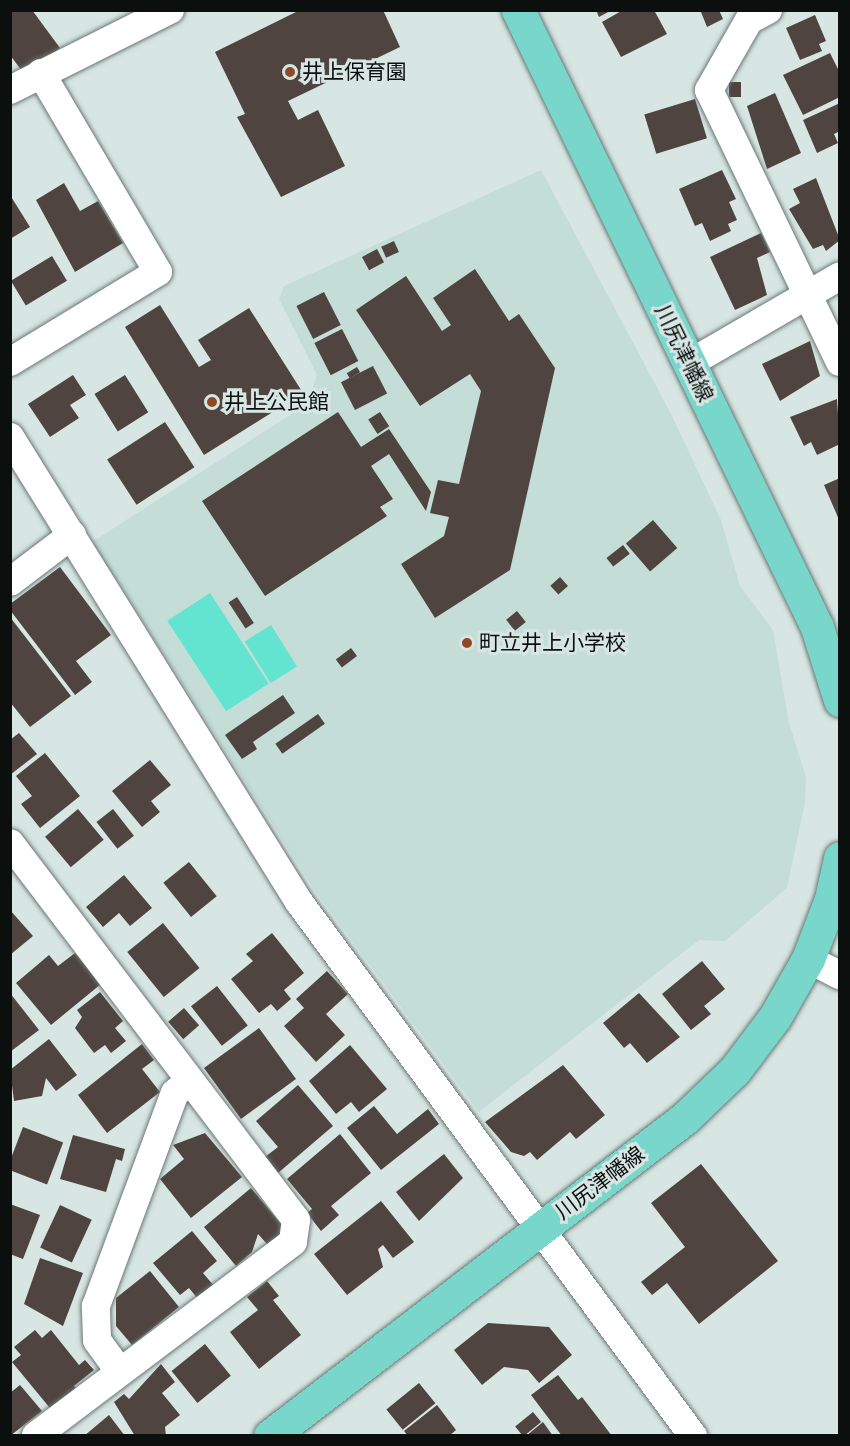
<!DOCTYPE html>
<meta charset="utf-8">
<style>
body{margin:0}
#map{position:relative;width:850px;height:1446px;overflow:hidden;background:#d7e6e3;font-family:"PT Sans Narrow","Noto Sans JP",sans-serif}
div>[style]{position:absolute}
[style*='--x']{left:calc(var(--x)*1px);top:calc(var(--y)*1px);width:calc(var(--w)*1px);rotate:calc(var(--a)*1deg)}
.built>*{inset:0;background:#c4ddd7}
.water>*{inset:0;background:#63e4d0;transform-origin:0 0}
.building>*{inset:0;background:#4f443f;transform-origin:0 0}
.roads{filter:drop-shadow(0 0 2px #6a7875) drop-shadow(0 0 2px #6a7875)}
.minor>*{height:28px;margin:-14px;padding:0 14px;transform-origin:14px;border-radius:14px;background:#fff}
.major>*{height:33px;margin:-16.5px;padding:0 16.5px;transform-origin:16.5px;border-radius:16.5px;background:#79d6ca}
.dots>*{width:16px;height:16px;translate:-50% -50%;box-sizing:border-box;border:3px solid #d7e6e3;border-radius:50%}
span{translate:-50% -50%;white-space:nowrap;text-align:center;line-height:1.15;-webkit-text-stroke:6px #d7e6e3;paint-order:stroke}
.poi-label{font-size:21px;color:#0b100f}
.left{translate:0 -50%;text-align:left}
.street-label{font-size:21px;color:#0b100f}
.frame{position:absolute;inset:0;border:12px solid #0b100f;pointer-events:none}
</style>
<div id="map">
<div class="built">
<i style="clip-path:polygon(541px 170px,671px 414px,721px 520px,740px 586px,773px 630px,789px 723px,806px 777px,805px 802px,787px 888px,725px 941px,699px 940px,479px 1112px,316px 892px,92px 542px,307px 404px,317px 375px,279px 299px,284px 286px)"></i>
</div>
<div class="water">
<i style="left:210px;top:593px;width:108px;height:51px;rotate:57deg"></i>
<i style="left:271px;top:625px;width:49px;height:31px;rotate:58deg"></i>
</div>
<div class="building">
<i style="clip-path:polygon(10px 10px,32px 10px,60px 48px,25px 75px,10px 55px)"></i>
<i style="clip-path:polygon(300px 10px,383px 10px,400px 47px,288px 101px,298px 120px,318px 110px,345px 166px,281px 197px,237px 117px,245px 114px,215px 52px)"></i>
<i style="clip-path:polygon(596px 10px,612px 10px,599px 17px)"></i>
<i style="clip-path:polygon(623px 10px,654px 10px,667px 34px,621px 57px,602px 22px)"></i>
<i style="clip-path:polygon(693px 10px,719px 10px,723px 19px,707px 27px,701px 12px)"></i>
<i style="clip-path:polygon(815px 15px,826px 41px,819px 44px,822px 51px,800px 60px,786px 28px)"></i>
<i style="clip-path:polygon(830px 53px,840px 73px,840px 97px,803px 115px,783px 75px)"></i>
<i style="left:729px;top:82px;width:12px;height:15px"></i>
<i style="clip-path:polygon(775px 93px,801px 153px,767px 169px,747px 106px)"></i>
<i style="left:695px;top:99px;width:41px;height:53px;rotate:73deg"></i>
<i style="clip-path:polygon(840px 103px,840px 131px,834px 134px,838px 143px,817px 153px,803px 120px)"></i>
<i style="clip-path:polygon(722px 170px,736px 199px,729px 202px,737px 220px,728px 224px,731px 231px,710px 241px,702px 223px,695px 226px,679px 189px)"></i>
<i style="clip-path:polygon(816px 178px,840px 240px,826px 251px,823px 245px,813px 249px,789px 209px,800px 203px,793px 189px)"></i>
<i style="clip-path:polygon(64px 183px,80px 211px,98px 201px,123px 243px,75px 272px,36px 200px)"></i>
<i style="clip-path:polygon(10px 195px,30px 227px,10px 239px)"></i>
<i style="clip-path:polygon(761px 233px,770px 252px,757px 258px,767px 295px,735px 310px,710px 257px)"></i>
<i style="left:394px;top:241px;width:12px;height:14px;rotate:66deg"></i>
<i style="left:377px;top:249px;width:15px;height:17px;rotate:62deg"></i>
<i style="left:52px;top:256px;width:29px;height:48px;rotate:59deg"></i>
<i style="clip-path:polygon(475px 269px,509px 321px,519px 314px,555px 368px,510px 570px,435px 618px,401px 564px,444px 536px,449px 517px,430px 513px,438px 480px,459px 484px,481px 391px,470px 374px,420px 406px,356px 310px,406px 276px,442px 331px,451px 325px,433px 298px)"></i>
<i style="left:324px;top:292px;width:37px;height:31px;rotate:63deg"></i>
<i style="clip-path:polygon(160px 305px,199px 367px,211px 360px,198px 340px,249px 308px,303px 393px,204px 455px,125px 327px)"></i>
<i style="left:342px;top:329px;width:36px;height:31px;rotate:63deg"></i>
<i style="clip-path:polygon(810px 341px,820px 376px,780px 401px,762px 364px)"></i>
<i style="left:373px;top:366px;width:31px;height:36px;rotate:63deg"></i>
<i style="left:357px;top:367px;width:6px;height:12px;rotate:59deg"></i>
<i style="clip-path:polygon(73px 375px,86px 395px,70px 405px,79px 418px,50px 437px,28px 404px)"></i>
<i style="left:125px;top:375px;width:44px;height:36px;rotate:58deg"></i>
<i style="clip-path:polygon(837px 399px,840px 444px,817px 455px,811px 442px,804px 446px,790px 417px)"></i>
<i style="clip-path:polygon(338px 412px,361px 447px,389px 429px,431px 492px,426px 511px,389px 454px,371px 466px,393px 499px,380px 507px,387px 516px,265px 596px,202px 501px)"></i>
<i style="left:380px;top:412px;width:17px;height:14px;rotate:57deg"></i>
<i style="left:165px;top:422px;width:54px;height:69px;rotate:57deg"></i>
<i style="clip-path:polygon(840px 478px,840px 522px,824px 485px)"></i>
<i style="left:653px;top:520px;width:37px;height:36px;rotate:49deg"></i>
<i style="left:623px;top:545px;width:11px;height:21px;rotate:52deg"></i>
<i style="clip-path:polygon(60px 567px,111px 635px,76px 661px,92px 682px,75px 695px,10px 610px,10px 604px)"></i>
<i style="left:560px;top:577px;width:12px;height:13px;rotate:48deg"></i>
<i style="left:237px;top:597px;width:31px;height:10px;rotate:57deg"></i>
<i style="left:517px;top:611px;width:14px;height:14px;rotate:51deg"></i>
<i style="clip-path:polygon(10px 617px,71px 696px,30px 727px,10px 702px)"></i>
<i style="left:351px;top:648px;width:10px;height:19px;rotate:53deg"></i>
<i style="clip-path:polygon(283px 695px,295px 713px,253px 742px,257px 749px,242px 759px,225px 735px)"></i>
<i style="left:318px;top:714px;width:12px;height:52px;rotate:55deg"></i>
<i style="clip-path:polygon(19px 733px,37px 754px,10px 775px,10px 740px)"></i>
<i style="clip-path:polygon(45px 753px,80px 796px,40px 828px,21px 804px,32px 796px,16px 776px)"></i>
<i style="clip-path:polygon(150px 760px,171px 785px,151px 801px,160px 812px,142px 827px,112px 791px)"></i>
<i style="left:78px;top:809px;width:40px;height:43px;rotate:50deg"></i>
<i style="left:113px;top:809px;width:34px;height:21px;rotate:52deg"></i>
<i style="left:189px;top:862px;width:44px;height:33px;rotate:51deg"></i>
<i style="clip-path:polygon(124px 875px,152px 908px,130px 926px,119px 913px,103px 927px,86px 907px)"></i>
<i style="clip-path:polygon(10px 910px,33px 936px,10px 955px)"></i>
<i style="left:163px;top:923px;width:58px;height:46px;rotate:51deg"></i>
<i style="clip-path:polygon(272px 933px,304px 973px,284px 990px,291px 999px,277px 1011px,271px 1004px,259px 1013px,231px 979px,253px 961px,246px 954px)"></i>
<i style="clip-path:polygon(75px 953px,101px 984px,51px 1025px,16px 983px,49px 955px,58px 966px)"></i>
<i style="clip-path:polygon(702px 961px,725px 989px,704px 1006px,711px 1014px,691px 1030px,662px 994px)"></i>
<i style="clip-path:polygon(327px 971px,348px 994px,326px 1014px,345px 1035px,316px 1062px,284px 1026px,304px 1008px,296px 999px)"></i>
<i style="left:217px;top:986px;width:50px;height:33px;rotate:52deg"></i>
<i style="clip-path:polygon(100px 992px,123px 1021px,115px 1028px,126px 1041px,111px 1053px,105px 1045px,94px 1053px,75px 1028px,82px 1017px,77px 1010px)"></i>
<i style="clip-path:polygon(10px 993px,39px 1030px,10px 1052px)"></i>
<i style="clip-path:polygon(639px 993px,680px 1037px,647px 1063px,630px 1043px,624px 1048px,603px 1023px)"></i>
<i style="left:184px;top:1008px;width:23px;height:21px;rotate:49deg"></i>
<i style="left:259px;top:1028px;width:63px;height:68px;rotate:54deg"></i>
<i style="clip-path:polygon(49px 1039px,77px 1075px,56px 1091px,46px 1078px,42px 1096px,14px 1101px,10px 1070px)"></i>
<i style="clip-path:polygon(142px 1044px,154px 1060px,142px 1069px,160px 1092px,107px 1133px,78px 1095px)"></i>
<i style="clip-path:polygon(350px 1045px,387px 1089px,359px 1112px,351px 1102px,336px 1114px,309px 1081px)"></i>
<i style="clip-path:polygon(563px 1065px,605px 1115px,576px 1139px,570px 1132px,537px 1160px,530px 1152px,524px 1156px,511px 1152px,485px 1122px)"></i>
<i style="clip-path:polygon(298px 1085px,333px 1126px,278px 1173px,265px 1157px,278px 1147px,256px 1121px)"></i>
<i style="clip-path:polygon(374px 1106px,397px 1134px,428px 1109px,439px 1124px,381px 1170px,347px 1128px)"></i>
<i style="left:23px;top:1127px;width:43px;height:45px;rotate:21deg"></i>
<i style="clip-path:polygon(205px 1133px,242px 1177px,191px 1218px,160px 1179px,184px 1159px,173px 1145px)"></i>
<i style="clip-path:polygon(340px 1134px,371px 1173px,331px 1206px,339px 1215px,321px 1231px,307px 1213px,312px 1209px,287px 1179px)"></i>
<i style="clip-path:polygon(73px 1135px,125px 1149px,122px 1161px,116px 1159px,106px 1192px,60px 1179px)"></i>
<i style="clip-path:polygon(444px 1154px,463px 1178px,419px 1221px,396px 1192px)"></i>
<i style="clip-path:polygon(701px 1164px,778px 1261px,699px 1324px,667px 1283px,652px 1295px,641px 1282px,685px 1247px,651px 1203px)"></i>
<i style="clip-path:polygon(251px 1188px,281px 1224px,280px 1235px,268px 1245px,258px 1234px,252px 1252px,236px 1266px,204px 1227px)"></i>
<i style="clip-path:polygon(381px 1201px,414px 1242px,393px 1258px,383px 1245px,378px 1249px,383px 1267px,347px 1295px,314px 1254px)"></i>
<i style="clip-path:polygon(10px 1204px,40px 1215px,23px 1259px,10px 1254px)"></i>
<i style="left:60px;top:1205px;width:35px;height:47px;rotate:25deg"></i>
<i style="clip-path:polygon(192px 1231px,217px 1261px,203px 1273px,214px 1286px,198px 1299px,189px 1288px,180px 1295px,153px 1263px)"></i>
<i style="clip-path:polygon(40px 1258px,83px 1273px,63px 1326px,24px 1304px)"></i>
<i style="clip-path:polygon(150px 1271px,179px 1307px,132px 1345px,116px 1326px,116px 1298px)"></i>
<i style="clip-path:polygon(267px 1281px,279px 1296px,273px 1300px,301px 1335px,259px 1369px,230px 1332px,258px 1310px,247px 1297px)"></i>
<i style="clip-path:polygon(488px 1323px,549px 1327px,572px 1355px,539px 1383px,528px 1370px,504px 1367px,482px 1385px,454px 1350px)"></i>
<i style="clip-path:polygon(35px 1330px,42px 1338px,51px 1330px,79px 1365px,85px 1360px,94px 1370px,74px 1386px,80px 1392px,54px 1413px,12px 1362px,21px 1355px,14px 1347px)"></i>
<i style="left:205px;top:1344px;width:41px;height:43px;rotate:51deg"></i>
<i style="clip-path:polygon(161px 1364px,175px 1382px,162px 1393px,180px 1415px,165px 1427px,166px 1436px,135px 1436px,114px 1402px,124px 1394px,129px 1399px)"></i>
<i style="clip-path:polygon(558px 1375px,578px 1400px,582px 1397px,612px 1436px,562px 1436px,531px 1395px)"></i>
<i style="left:419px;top:1383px;width:26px;height:42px;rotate:51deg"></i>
<i style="clip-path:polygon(20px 1385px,42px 1411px,10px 1436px,10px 1393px)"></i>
<i style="clip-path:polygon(437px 1405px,456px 1430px,449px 1436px,408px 1436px,404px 1431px)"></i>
<i style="left:533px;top:1412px;width:13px;height:23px;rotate:51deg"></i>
<i style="clip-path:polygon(109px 1415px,125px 1436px,84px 1436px)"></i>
<i style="clip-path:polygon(543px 1422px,553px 1436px,526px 1436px)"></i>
</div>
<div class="roads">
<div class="minor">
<i style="--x:768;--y:10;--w:21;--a:152"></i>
<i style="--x:749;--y:20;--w:81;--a:119.7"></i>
<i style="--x:709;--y:90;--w:302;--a:64.3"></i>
<i style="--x:10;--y:90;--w:179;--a:-26.6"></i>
<i style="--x:10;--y:362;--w:173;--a:-31.3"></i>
<i style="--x:158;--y:272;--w:231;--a:-120.5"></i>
<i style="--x:690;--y:363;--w:173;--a:-30.1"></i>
<i style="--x:10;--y:437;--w:547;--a:58.14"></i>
<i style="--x:299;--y:902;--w:664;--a:53.58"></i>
<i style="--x:10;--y:582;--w:78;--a:-37.2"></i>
<i style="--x:10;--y:843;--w:473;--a:52.8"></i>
<i style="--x:296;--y:1220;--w:22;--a:98"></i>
<i style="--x:293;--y:1242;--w:322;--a:143"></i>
<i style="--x:808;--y:959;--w:36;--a:27"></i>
<i style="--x:120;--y:1372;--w:39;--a:-126"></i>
<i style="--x:97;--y:1340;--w:34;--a:-92"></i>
<i style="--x:96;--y:1306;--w:227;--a:-69.7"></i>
<i style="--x:175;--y:1093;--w:17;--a:-40"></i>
</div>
<div class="major">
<i style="--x:518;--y:10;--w:686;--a:64.15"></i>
<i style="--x:817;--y:627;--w:77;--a:72.5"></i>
<i style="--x:270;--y:1436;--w:523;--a:-37.46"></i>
<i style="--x:685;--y:1118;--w:69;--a:-43.8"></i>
<i style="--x:735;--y:1070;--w:66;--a:-53"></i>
<i style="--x:775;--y:1017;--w:67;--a:-60.4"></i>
<i style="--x:808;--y:959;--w:64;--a:-69"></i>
<i style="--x:831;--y:899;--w:42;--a:-77.6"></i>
</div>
</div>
<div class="dots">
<i style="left:290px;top:72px;background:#904926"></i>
<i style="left:212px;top:402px;background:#904926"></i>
<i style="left:467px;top:643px;background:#904926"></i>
</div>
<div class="poi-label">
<span class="left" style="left:302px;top:72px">井上保育園</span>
<span class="left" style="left:224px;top:402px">井上公民館</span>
<span class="left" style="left:479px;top:643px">町立井上小学校</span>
</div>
<div class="street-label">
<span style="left:684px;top:353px;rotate:64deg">川尻津幡線</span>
<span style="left:600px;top:1183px;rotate:-37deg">川尻津幡線</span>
</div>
<div class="frame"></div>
</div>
